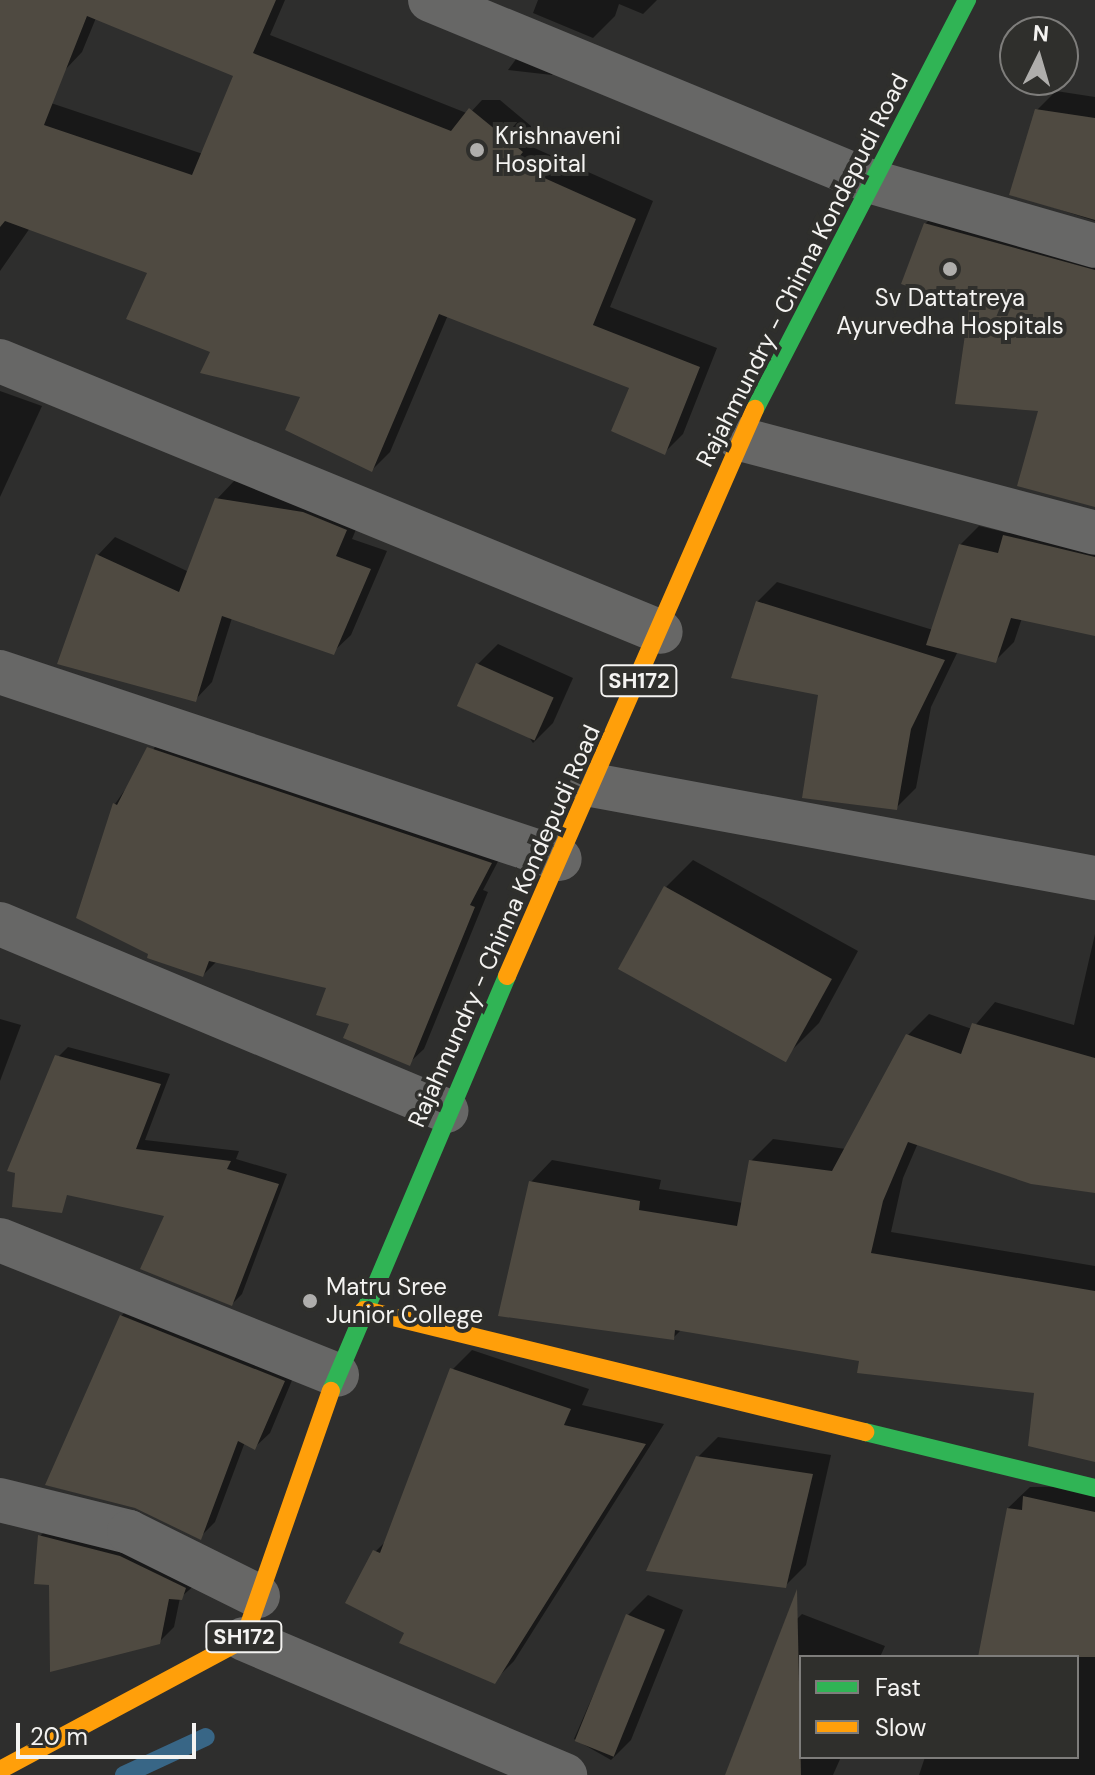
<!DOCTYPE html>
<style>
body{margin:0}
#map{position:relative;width:1095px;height:1775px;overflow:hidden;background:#2e2e2d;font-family:"DM Sans",sans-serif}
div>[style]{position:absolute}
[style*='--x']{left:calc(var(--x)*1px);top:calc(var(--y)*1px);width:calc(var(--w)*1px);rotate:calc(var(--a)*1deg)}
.shadow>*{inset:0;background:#0007}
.stream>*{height:18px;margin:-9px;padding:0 9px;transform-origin:9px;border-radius:9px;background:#386686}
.building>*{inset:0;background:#4f4a41;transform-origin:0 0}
.street>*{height:44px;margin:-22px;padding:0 22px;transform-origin:22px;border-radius:22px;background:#676766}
.fast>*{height:18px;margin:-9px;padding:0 9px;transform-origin:9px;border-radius:9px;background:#30b455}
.slow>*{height:18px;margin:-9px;padding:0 9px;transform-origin:9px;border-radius:9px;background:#ff9f0a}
.dots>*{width:22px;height:22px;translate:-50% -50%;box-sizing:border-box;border:4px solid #2f2f2c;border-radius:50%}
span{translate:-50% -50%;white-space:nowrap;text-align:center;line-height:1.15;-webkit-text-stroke:8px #2f2f2c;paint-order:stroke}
.shield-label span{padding:2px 6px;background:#2f2f2c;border:2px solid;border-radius:6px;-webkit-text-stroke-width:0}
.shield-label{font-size:22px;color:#f4f3f1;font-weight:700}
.poi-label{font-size:24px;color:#f4f3f1}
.left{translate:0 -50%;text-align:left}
.street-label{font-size:24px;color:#f4f3f1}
.legend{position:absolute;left:799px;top:1655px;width:280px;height:104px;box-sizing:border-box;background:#2f2f2c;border:2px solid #7e7d7b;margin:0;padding:10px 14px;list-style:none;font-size:24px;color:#f4f3f1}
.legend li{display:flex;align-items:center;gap:16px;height:40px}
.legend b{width:40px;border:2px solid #7e7d7b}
.north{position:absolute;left:999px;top:16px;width:80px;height:80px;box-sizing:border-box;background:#2f2f2c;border:2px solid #7e7d7b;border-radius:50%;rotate:5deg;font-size:22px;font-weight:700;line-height:32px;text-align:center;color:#f4f3f1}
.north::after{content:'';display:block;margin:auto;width:28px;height:36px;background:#afaeac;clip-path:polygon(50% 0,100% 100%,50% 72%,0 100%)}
.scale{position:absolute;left:16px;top:1723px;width:180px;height:36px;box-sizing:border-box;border:4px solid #f4f3f1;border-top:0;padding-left:10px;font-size:24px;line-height:28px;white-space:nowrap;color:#f4f3f1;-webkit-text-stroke:6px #2f2f2c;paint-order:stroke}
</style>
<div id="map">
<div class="shadow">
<i style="clip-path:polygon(0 0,285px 0,270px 35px,469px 114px,482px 100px,500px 100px,531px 126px,530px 146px,653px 201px,610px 307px,717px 348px,683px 434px,665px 452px,632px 387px,448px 315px,390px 452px,372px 470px,303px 396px,213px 351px,150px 272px,30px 228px,0 271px,0 166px,42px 100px,203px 154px,235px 75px,96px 18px,82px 52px,64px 71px,0 53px)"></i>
<i style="clip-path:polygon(538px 0,657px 0,643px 14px,619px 4px,615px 16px,593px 38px,533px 13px)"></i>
<i style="clip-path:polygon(522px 51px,560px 67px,552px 75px,508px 70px)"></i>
<i style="clip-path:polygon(1056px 91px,1095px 97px,1095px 221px,1012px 194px,1037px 110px)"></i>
<i style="clip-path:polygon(944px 205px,1095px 249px,1095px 505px,925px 224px)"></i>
<i style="clip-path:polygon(0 391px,42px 406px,0 497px)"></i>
<i style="clip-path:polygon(234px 481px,321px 496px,363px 513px,352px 539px,387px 551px,351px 635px,333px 652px,232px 618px,212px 682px,195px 700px,59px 662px,98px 555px,115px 537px,189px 572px,217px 499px)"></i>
<i style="clip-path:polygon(979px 526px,1008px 533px,1095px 534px,1095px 634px,1022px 618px,1014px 642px,995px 661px,958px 651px,931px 707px,916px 788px,896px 808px,757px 602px,777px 582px,933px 630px,960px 545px)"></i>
<i style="clip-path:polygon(498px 644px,573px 678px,553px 723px,533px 743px,478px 664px)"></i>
<i style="clip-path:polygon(164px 734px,505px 848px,483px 890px,488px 892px,424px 1049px,409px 1063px,352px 1023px,328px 987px,217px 961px,203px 975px,115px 804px)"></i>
<i style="clip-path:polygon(693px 860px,858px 951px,819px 1023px,791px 1051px,666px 887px)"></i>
<i style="clip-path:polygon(1095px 934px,1095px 1191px,918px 1143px,903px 1178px,891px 1232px,1095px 1266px,1095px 1460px,1036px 1391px,682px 1329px,673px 1338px,531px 1182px,552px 1160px,661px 1180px,659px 1189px,743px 1203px,751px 1161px,773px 1139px,846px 1149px,908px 1035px,929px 1014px,972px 1029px,995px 1002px,1074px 1025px)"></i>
<i style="clip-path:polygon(0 1019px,21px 1025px,0 1081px)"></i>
<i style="clip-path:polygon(68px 1047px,170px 1074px,145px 1140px,239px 1151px,236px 1159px,287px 1174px,242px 1294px,232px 1304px,58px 1057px)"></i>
<i style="clip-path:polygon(136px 1301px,298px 1366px,270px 1433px,255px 1447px,245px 1442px,215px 1522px,200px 1537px,121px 1316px)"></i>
<i style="clip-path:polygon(472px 1350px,589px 1389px,582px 1405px,664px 1424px,514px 1661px,494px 1681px,407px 1632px,375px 1552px,388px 1539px,452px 1370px)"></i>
<i style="clip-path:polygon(718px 1437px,831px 1455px,806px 1565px,785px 1586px,698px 1457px)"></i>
<i style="clip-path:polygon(1095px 1486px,1095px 1775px,919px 1775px,925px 1757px,1077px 1757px,1077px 1657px,980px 1657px,1008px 1508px,1030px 1487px)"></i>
<i style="clip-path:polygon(55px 1521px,197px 1583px,180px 1598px,174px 1627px,159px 1642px,51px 1583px,40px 1536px)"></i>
<i style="clip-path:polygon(648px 1595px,683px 1610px,631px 1740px,611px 1760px,574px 1739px,628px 1615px)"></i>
<i style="clip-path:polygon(802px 1614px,885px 1646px,880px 1657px,801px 1657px,801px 1757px,841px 1757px,833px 1775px,728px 1775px,782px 1634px)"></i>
</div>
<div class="stream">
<i style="--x:124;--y:1775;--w:90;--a:-24.9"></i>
</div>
<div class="building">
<i style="clip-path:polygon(evenodd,0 0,276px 0,253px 53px,451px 131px,469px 108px,523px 152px,513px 164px,636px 219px,593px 325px,700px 367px,665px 455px,611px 431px,629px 388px,439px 314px,372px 472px,285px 430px,300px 397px,200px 373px,210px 352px,126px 319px,147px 273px,5px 221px,0 227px,0 0,87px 16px,233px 76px,192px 175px,44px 125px,87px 16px)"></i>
<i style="clip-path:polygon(1035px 109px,1095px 118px,1095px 220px,1009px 195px)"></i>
<i style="clip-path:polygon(924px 223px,1095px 270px,1095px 507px,1017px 486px,1038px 411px,955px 404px,969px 307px,901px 284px)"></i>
<i style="clip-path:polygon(215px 498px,303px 512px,347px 530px,336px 556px,371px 569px,334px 655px,222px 616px,196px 702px,57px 664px,96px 554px,179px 592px)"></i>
<i style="clip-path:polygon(1003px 535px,1095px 557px,1095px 636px,1011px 618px,996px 663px,926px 645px,959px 544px,998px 553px)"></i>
<i style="clip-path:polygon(756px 601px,945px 660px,911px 729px,897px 810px,802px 798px,818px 695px,731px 678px)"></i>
<i style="left:476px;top:663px;width:85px;height:47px;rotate:24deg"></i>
<i style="clip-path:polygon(147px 747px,492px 863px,470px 905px,475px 907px,410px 1066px,343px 1038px,349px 1024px,316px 1015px,326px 988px,209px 961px,203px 977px,147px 958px,148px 954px,76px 918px,113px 803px,117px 805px)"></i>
<i style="left:664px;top:886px;width:192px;height:95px;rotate:29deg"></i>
<i style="clip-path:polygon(972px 1023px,1095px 1058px,1095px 1193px,1031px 1184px,908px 1142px,883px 1201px,871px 1253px,1095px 1291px,1095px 1462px,1028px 1446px,1034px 1393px,857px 1373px,859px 1361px,675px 1330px,674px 1340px,498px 1316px,529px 1181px,640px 1201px,639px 1210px,737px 1226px,749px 1160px,832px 1171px,906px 1034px,961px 1054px)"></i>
<i style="clip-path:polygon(55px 1055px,161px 1084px,136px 1149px,231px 1161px,227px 1169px,279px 1184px,232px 1306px,140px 1269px,164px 1216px,67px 1195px,62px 1213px,12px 1207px,15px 1173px,7px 1171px)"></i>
<i style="clip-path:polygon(120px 1315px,285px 1381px,255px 1450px,238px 1441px,201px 1540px,135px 1508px,45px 1485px)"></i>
<i style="clip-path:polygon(450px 1368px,571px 1409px,564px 1425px,646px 1444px,495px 1684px,399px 1643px,404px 1633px,345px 1603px,373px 1550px,380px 1553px)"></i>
<i style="clip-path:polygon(696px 1456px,813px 1474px,786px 1588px,646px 1571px)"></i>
<i style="clip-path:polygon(1023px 1496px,1095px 1512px,1095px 1657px,978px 1657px,1007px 1508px,1022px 1510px)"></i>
<i style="clip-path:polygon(38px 1535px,120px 1556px,186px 1588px,182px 1600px,169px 1599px,160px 1644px,50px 1672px,49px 1585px,34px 1584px)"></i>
<i style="clip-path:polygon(797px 1589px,801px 1775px,725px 1775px)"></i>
<i style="left:626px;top:1614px;width:42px;height:137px;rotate:22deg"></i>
</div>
<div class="street">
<i style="--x:430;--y:0;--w:475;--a:22.4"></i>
<i style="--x:869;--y:181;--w:235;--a:16"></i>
<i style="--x:0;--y:361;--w:714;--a:22.29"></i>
<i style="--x:740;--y:439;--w:367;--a:14.8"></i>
<i style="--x:0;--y:672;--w:590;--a:18.47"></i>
<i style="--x:592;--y:785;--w:512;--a:10.48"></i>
<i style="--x:0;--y:924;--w:484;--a:22.7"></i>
<i style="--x:0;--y:1240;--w:363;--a:21.8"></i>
<i style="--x:0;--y:1500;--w:133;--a:13.9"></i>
<i style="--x:129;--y:1532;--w:144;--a:26.4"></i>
<i style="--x:244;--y:1639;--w:349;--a:23"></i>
</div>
<div class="fast">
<i style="--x:755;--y:409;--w:461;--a:-62.6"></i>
<i style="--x:331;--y:1391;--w:451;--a:-67"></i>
<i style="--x:865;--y:1432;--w:237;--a:13.7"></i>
</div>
<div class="slow">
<i style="--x:507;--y:976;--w:619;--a:-66.38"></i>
<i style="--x:364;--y:1310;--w:516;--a:13.69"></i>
<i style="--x:0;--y:1770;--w:277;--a:-28.2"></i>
<i style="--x:244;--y:1639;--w:263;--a:-70.7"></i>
</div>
<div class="dots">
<i style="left:477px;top:150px;background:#afaeac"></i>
<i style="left:950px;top:269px;background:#afaeac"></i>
<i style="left:310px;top:1301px;background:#afaeac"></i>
</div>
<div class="shield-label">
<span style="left:639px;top:681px">SH172</span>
<span style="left:244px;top:1637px">SH172</span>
</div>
<div class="poi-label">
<span class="left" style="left:495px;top:150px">Krishnaveni<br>Hospital</span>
<span style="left:950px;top:312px">Sv Dattatreya<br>Ayurvedha Hospitals</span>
<span class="left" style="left:326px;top:1301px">Matru Sree<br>Junior College</span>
</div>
<div class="street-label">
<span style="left:802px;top:270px;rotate:-63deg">Rajahmundry - Chinna Kondepudi Road</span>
<span style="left:504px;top:926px;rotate:-66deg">Rajahmundry - Chinna Kondepudi Road</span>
</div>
<ul class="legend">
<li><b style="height:10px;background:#30b455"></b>Fast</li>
<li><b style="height:10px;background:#ff9f0a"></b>Slow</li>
</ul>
<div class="north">N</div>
<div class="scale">20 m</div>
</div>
